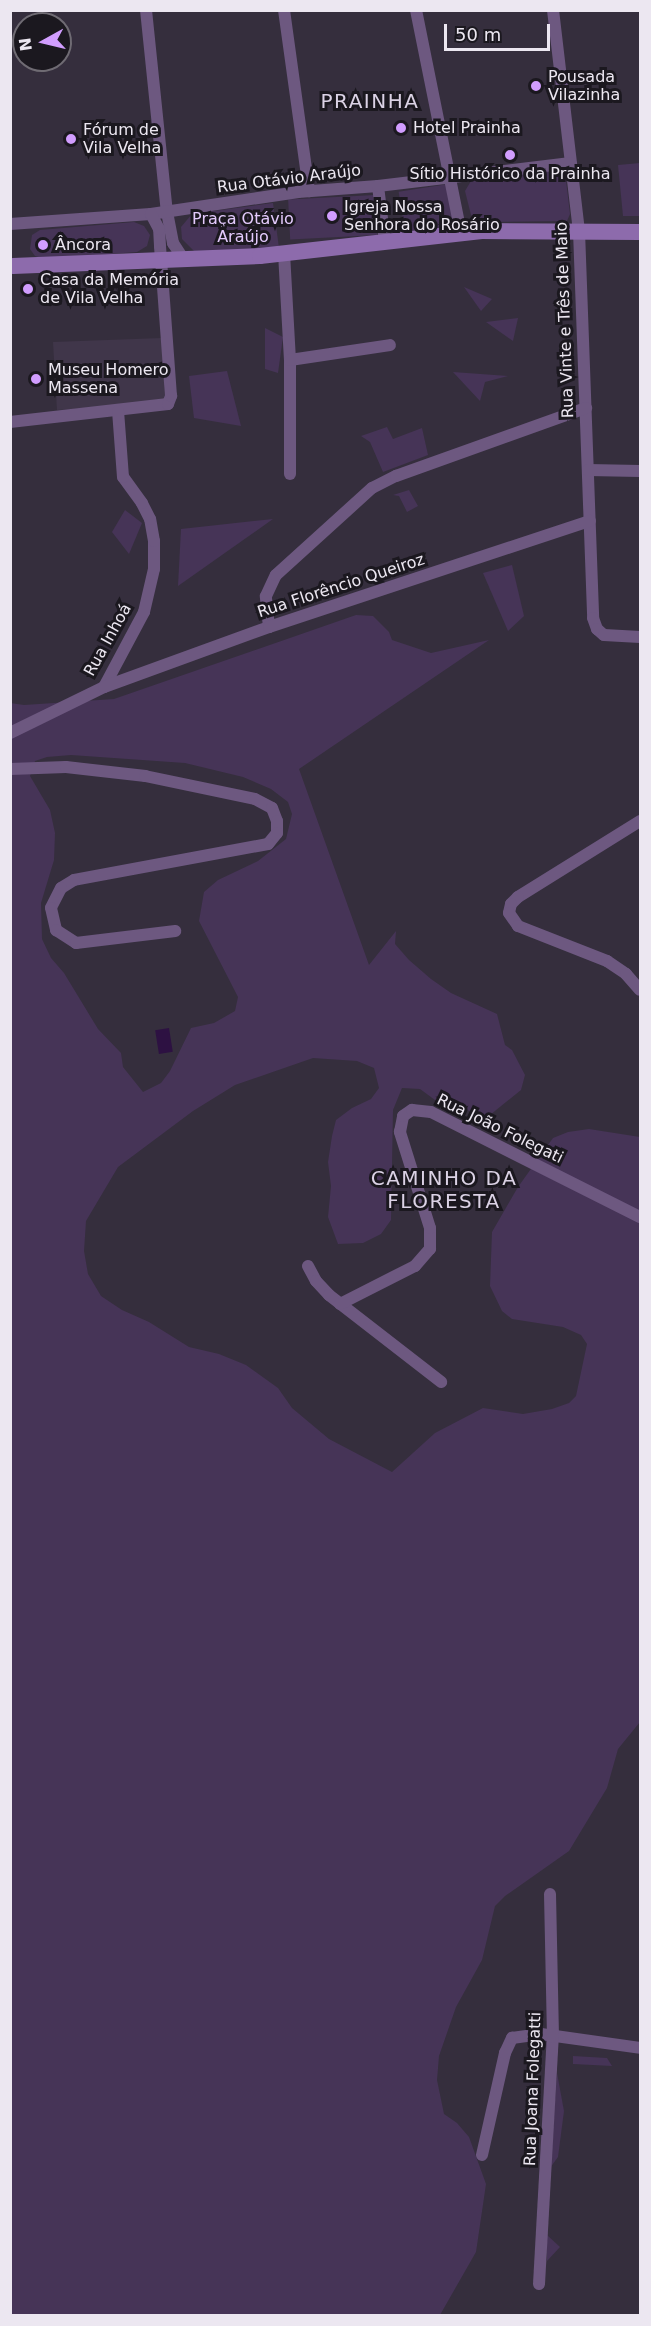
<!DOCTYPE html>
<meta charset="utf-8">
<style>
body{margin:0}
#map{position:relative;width:651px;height:2326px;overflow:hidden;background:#352e3d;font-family:"DejaVu Sans",sans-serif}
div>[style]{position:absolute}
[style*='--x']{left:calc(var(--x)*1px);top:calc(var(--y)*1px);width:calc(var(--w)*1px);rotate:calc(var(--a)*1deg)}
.built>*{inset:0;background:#40364a}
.green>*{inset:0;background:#463457;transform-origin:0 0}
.water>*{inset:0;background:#2d1142;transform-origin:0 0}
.minor>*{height:12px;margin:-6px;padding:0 6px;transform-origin:6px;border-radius:6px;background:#6d5880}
.secondary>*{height:16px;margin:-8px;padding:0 8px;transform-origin:8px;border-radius:8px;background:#8d6bac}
.dots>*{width:16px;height:16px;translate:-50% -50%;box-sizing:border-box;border:3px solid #1b181f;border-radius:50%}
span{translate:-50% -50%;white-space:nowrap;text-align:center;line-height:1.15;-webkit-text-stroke:6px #1b181f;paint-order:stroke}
.poi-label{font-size:16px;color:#ece7f1}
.left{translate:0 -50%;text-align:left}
.street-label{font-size:16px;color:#ece7f1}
.park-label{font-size:16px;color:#e3cafc}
.quarter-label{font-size:20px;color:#dbd2e5;letter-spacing:1.5px}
.frame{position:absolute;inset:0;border:12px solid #ece7f1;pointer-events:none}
.north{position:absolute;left:12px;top:12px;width:60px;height:60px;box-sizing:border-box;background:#1b181f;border:2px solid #6f6b73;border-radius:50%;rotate:262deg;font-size:16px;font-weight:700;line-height:24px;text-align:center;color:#ece7f1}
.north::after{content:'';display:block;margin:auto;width:21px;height:27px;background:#d19dfe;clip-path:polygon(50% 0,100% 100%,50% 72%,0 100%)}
.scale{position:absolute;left:444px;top:24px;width:106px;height:27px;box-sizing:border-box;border:3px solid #ece7f1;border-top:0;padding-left:8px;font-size:18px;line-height:21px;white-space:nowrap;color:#ece7f1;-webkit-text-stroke:4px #1b181f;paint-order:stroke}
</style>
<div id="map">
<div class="built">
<i style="clip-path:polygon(162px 338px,165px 399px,109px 407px,57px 410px,53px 342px)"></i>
</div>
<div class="green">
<i style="clip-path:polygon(640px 163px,640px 216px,623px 216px,618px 165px)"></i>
<i style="clip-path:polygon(557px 170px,563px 173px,566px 180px,570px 214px,567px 221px,481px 222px,471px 215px,465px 191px,471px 181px)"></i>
<i style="left:448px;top:184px;width:44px;height:50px;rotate:81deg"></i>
<i style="left:375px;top:195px;width:40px;height:87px;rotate:87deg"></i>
<i style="clip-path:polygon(273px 203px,279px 248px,195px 252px,182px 239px,181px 227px,192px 214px)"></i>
<i style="clip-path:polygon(134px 222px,144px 226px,150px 235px,147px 246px,137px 252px,44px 259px,35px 256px,30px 249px,32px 235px,40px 230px)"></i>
<i style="clip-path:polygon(464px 287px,492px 299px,481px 311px)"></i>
<i style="clip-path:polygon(518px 318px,513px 341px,486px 322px)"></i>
<i style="clip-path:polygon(265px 328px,283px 337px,278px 373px,265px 369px)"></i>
<i style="clip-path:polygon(227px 371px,241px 426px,194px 418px,189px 376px)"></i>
<i style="clip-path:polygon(453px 372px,508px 376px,485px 382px,480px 401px)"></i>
<i style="clip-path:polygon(387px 427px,393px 439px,422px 428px,428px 455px,383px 472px,370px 442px,361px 436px)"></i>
<i style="clip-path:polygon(409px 490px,418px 506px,407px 512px,399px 496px,393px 495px)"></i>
<i style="clip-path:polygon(125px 510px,142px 523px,129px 554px,112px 532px)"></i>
<i style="clip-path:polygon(273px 519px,178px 586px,181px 529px)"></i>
<i style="clip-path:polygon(512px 565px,524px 616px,508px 631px,483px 573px)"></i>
<i style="clip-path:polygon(evenodd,356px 615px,373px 616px,389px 632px,392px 640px,431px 653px,489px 640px,299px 769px,369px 965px,396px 931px,395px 944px,409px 960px,431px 979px,451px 993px,497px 1014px,505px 1045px,512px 1050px,525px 1075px,521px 1090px,490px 1115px,476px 1114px,448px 1101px,435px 1100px,420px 1089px,402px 1088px,393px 1110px,391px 1220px,381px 1234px,363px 1243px,338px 1244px,328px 1217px,331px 1186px,328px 1162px,332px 1136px,336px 1120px,352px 1108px,371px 1099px,379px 1088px,374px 1068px,357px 1061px,313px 1058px,235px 1085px,193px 1111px,118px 1167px,86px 1221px,84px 1251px,88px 1274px,101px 1296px,122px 1310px,149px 1322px,189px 1347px,219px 1354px,246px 1365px,278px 1388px,292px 1408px,329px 1439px,392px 1472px,435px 1433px,483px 1408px,523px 1414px,552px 1409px,569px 1403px,576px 1396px,587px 1344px,581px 1335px,563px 1327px,512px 1319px,502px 1311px,490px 1286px,492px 1232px,518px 1187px,553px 1138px,568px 1132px,589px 1129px,640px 1137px,640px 1722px,618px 1749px,607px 1788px,569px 1851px,505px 1896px,495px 1906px,482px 1960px,456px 2007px,439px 2056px,437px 2080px,444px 2114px,457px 2123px,469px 2137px,486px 2184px,476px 2252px,440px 2315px,11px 2315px,10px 703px,24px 705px,114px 699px,356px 615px,71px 755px,185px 763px,243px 777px,271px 789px,288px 802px,292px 814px,286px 839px,258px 861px,218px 880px,204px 892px,199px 921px,238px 997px,235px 1011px,214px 1023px,191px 1028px,170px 1071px,161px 1083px,143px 1092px,123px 1067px,121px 1053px,98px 1029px,64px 973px,51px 958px,42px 939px,41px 903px,54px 860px,55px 833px,50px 810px,30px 776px,35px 761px,47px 757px,71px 755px)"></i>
<i style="clip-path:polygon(573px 2056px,607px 2058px,612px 2066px,573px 2064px)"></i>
<i style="clip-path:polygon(557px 2073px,564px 2111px,558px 2157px,550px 2168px)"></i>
<i style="clip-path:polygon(547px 2235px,560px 2247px,547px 2261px)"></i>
</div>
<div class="water">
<i style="left:169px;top:1028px;width:24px;height:14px;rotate:81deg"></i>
</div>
<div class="minor">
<i style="--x:146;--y:10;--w:203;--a:84.1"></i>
<i style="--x:167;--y:212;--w:32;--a:79"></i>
<i style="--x:173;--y:243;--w:20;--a:57"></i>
<i style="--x:284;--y:10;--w:183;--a:82.1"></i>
<i style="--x:416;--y:10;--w:227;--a:78.6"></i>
<i style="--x:553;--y:10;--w:223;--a:83.3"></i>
<i style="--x:579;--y:231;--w:387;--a:87.9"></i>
<i style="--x:593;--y:618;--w:12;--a:70"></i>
<i style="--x:597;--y:629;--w:9;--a:41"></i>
<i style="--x:604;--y:635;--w:36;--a:3"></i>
<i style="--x:378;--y:186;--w:57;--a:83"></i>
<i style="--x:10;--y:224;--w:141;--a:-4.1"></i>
<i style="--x:151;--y:214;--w:149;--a:-8.5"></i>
<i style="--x:298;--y:192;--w:80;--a:-4.3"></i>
<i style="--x:378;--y:186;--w:194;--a:-6.8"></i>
<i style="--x:284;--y:253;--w:107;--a:86.8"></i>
<i style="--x:290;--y:360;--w:114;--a:90"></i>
<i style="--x:290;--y:360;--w:101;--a:-8.5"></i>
<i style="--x:10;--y:422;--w:159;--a:-6.5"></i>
<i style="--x:168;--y:404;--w:9;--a:-69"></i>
<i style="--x:171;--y:396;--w:150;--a:-94.2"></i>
<i style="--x:160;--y:246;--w:17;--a:-93"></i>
<i style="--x:159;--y:229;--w:17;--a:-118"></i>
<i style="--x:588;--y:470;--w:52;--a:1.1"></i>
<i style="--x:269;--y:627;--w:31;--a:-96"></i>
<i style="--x:266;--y:596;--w:23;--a:-65"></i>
<i style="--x:276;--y:575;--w:130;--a:-42.2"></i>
<i style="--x:372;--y:488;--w:27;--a:-27"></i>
<i style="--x:396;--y:476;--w:202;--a:-19.7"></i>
<i style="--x:104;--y:687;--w:85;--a:-61.9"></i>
<i style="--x:144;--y:612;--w:44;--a:-76.9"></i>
<i style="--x:154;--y:569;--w:28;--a:-90"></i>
<i style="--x:154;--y:541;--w:22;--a:-100"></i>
<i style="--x:150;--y:519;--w:18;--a:-117"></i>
<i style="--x:142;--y:503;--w:32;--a:-126"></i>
<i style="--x:123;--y:477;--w:66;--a:-94.3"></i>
<i style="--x:10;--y:733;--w:105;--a:-26.1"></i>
<i style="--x:104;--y:687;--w:176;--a:-20"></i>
<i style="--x:269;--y:627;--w:338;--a:-18.3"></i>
<i style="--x:10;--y:769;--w:56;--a:-2"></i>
<i style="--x:66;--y:767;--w:80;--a:6.5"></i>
<i style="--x:145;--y:776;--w:112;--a:11.8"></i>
<i style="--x:255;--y:799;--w:19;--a:28"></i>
<i style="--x:272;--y:808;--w:14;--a:69"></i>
<i style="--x:277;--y:821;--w:12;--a:90"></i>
<i style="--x:277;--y:833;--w:14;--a:129"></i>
<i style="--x:268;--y:844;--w:197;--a:169.5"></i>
<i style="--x:74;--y:880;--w:15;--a:148"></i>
<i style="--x:61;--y:888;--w:22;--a:117"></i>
<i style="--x:51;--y:908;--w:23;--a:77"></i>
<i style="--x:56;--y:930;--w:24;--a:33"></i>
<i style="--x:76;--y:943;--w:100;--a:-6.9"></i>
<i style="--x:640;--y:821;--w:144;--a:148.1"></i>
<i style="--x:518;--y:897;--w:10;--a:135"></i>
<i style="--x:511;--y:904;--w:9;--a:103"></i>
<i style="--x:509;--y:913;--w:16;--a:55"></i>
<i style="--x:518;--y:926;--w:96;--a:21.5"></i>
<i style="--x:607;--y:961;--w:23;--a:34"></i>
<i style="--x:626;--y:974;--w:21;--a:49"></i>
<i style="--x:308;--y:1266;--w:17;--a:62"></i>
<i style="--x:316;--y:1281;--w:19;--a:47"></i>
<i style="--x:329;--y:1295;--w:142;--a:37.8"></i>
<i style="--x:340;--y:1304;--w:84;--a:-26.9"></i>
<i style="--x:415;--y:1266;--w:23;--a:-49"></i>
<i style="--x:430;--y:1249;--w:21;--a:-90"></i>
<i style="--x:430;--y:1228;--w:101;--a:-107.4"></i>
<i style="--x:400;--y:1132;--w:16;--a:-79"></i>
<i style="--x:403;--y:1116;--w:11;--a:-34"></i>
<i style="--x:412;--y:1110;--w:19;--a:6"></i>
<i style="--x:431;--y:1112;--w:234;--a:26.7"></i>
<i style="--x:482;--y:2155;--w:105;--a:-77.3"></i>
<i style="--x:505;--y:2053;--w:17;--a:-65"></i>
<i style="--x:512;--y:2038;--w:29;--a:-8"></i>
<i style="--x:541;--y:2034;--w:100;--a:8"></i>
<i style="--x:539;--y:2284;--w:247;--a:-86.8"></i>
<i style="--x:553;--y:2037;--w:143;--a:-91.2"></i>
</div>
<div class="secondary">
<i style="--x:13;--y:266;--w:247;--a:-2.3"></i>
<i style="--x:260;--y:256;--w:223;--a:-6.4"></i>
<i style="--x:482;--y:231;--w:158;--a:0.4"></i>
</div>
<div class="dots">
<i style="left:536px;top:86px;background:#d19dfe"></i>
<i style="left:401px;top:128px;background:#d19dfe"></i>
<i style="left:71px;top:139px;background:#d19dfe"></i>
<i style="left:510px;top:155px;background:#d19dfe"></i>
<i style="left:332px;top:216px;background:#d19dfe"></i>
<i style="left:43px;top:245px;background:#d19dfe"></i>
<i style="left:28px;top:289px;background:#d19dfe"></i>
<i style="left:36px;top:379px;background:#d19dfe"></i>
</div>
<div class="poi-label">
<span class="left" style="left:548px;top:86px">Pousada<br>Vilazinha</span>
<span class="left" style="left:413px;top:128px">Hotel Prainha</span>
<span class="left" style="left:83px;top:139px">Fórum de<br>Vila Velha</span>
<span style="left:510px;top:174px">Sítio Histórico da Prainha</span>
<span class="left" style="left:344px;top:216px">Igreja Nossa<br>Senhora do Rosário</span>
<span class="left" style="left:55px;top:245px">Âncora</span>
<span class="left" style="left:40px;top:289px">Casa da Memória<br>de Vila Velha</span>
<span class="left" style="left:48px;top:379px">Museu Homero<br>Massena</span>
</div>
<div class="street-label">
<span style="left:289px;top:179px;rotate:-7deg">Rua Otávio Araújo</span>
<span style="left:565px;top:320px;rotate:-92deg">Rua Vinte e Três de Maio</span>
<span style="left:341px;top:586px;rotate:-18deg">Rua Florêncio Queiroz</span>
<span style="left:108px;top:640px;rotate:-61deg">Rua Inhoá</span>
<span style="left:500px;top:1129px;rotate:26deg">Rua João Folegati</span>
<span style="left:533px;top:2089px;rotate:-88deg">Rua Joana Folegatti</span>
</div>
<div class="park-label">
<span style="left:243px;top:228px">Praça Otávio<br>Araújo</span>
</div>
<div class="quarter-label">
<span style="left:370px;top:101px">PRAINHA</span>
<span style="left:444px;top:1190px">CAMINHO DA<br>FLORESTA</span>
</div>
<div class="frame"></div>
<div class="north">N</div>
<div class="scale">50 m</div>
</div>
